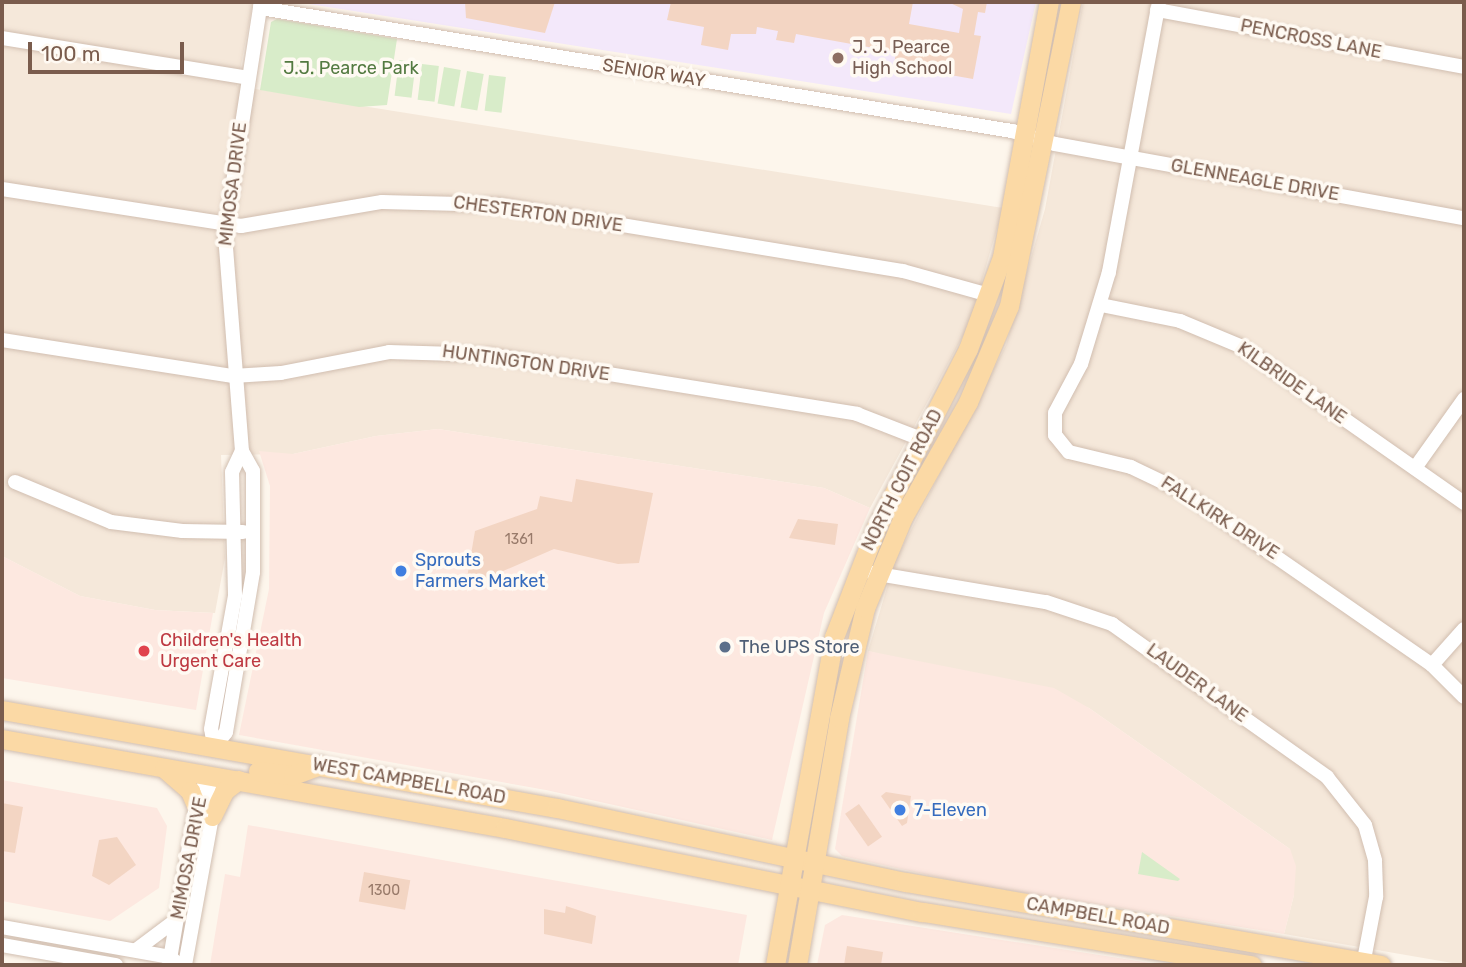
<!DOCTYPE html>
<style>
body{margin:0}
#map{position:relative;width:1466px;height:967px;overflow:hidden;background:#fdf6ec;font-family:Rubik,sans-serif}
div>[style]{position:absolute}
[style*='--x']{left:calc(var(--x)*1px);top:calc(var(--y)*1px);width:calc(var(--w)*1px);rotate:calc(var(--a)*1deg)}
.residential>*{inset:0;background:#f5e8da}
.commercial>*{inset:0;background:#fde8e0}
.education>*{inset:0;background:#f3e8fa}
.green>*{inset:0;background:#d8ecc9;transform-origin:0 0}
.building>*{inset:0;background:#f3d5c3;transform-origin:0 0}
.roads{filter:drop-shadow(0 0 2px #d1beb0) drop-shadow(0 0 2px #d1beb0)}
.minor>*{height:14px;margin:-7px;padding:0 7px;transform-origin:7px;border-radius:7px;background:#fff}
.major>*{height:19px;margin:-9.5px;padding:0 9.5px;transform-origin:9.5px;border-radius:9.5px;background:#fbd9a5}
.dots>*{width:19px;height:19px;translate:-50% -50%;box-sizing:border-box;border:4px solid #fffaf3;border-radius:50%}
span{translate:-50% -50%;white-space:nowrap;text-align:center;line-height:1.15;-webkit-text-stroke:7px #fffaf3;paint-order:stroke}
.number-label{font-size:14px;color:#987a6a}
.number-label span{-webkit-text-stroke-width:0}
.street-label{font-size:18px;color:#7a5c4d}
.education-label{font-size:18px;color:#785e54}
.left{translate:0 -50%;text-align:left}
.park-label{font-size:18px;color:#537a41}
.shop-label{font-size:18px;color:#366cbe}
.health-label{font-size:18px;color:#be3a42}
.service-label{font-size:18px;color:#4e5e75}
.frame{position:absolute;inset:0;border:4px solid #7a5c4d;pointer-events:none}
.scale{position:absolute;left:28px;top:42px;width:156px;height:32px;box-sizing:border-box;border:4px solid #7a5c4d;border-top:0;padding-left:9px;font-size:21px;line-height:24px;white-space:nowrap;color:#7a5c4d;-webkit-text-stroke:5px #fffaf3;paint-order:stroke}
</style>
<div id="map">
<div class="residential">
<i style="clip-path:polygon(2px 2px,253px 2px,237px 86px,1003px 208px,969px 325px,870px 508px,824px 488px,438px 429px,376px 436px,293px 454px,221px 455px,225px 558px,215px 613px,155px 610px,80px 596px,2px 556px)"></i>
<i style="clip-path:polygon(1083px 2px,1464px 2px,1464px 965px,1284px 934px,1294px 895px,1290px 849px,1089px 708px,868px 651px,895px 561px,1006px 345px,1045px 209px)"></i>
</div>
<div class="commercial">
<i style="clip-path:polygon(438px 429px,824px 488px,870px 508px,824px 613px,772px 840px,546px 790px,239px 735px,269px 589px,270px 486px,259px 451px,293px 454px,376px 436px)"></i>
<i style="clip-path:polygon(2px 556px,80px 596px,155px 610px,213px 613px,196px 710px,2px 678px)"></i>
<i style="clip-path:polygon(868px 651px,1054px 688px,1089px 708px,1290px 849px,1296px 866px,1294px 895px,1284px 934px,969px 884px,842px 856px,835px 849px)"></i>
<i style="clip-path:polygon(2px 780px,157px 808px,167px 826px,159px 888px,110px 921px,2px 901px)"></i>
<i style="clip-path:polygon(248px 825px,747px 915px,738px 965px,210px 965px,225px 874px,240px 877px)"></i>
<i style="clip-path:polygon(842px 915px,1163px 965px,817px 965px,825px 925px)"></i>
</div>
<div class="education">
<i style="clip-path:polygon(296px 2px,1036px 2px,1011px 114px)"></i>
</div>
<div class="green">
<i style="clip-path:polygon(277px 19px,397px 39px,387px 105px,359px 107px,260px 90px,271px 22px)"></i>
<i style="left:399px;top:60px;width:17px;height:36px;rotate:7deg"></i>
<i style="left:422px;top:64px;width:17px;height:36px;rotate:7deg"></i>
<i style="left:444px;top:67px;width:17px;height:37px;rotate:10deg"></i>
<i style="left:467px;top:71px;width:17px;height:37px;rotate:10deg"></i>
<i style="left:489px;top:75px;width:17px;height:36px;rotate:7deg"></i>
<i style="clip-path:polygon(1142px 852px,1180px 879px,1178px 881px,1138px 874px)"></i>
</div>
<div class="building">
<i style="clip-path:polygon(465px 2px,555px 2px,545px 33px,466px 18px)"></i>
<i style="clip-path:polygon(671px 2px,913px 2px,909px 24px,959px 33px,963px 9px,948px 2px,987px 2px,985px 13px,978px 12px,974px 35px,981px 36px,973px 79px,894px 65px,896px 52px,796px 34px,794px 43px,776px 40px,778px 31px,757px 27px,756px 34px,731px 34px,728px 50px,701px 45px,704px 27px,667px 20px)"></i>
<i style="clip-path:polygon(576px 479px,653px 493px,639px 563px,618px 564px,554px 549px,480px 581px,467px 578px,475px 531px,537px 509px,540px 496px,572px 502px)"></i>
<i style="clip-path:polygon(798px 519px,838px 524px,835px 545px,789px 538px)"></i>
<i style="clip-path:polygon(886px 792px,911px 796px,907px 823px,902px 826px,881px 796px)"></i>
<i style="clip-path:polygon(2px 803px,23px 807px,15px 853px,2px 851px)"></i>
<i style="left:859px;top:804px;width:40px;height:17px;rotate:55deg"></i>
<i style="clip-path:polygon(117px 837px,136px 865px,109px 885px,92px 876px,99px 840px)"></i>
<i style="left:364px;top:872px;width:47px;height:30px;rotate:10deg"></i>
<i style="clip-path:polygon(566px 906px,596px 916px,592px 944px,544px 934px,544px 909px,565px 913px)"></i>
<i style="clip-path:polygon(847px 946px,883px 952px,881px 965px,844px 965px)"></i>
</div>
<div class="roads">
<div class="minor">
<i style="--x:1159;--y:2;--w:275;--a:100.5"></i>
<i style="--x:1109;--y:272;--w:96;--a:106.9"></i>
<i style="--x:1081;--y:364;--w:55;--a:118"></i>
<i style="--x:1055;--y:413;--w:22;--a:90"></i>
<i style="--x:1055;--y:435;--w:22;--a:51"></i>
<i style="--x:1069;--y:452;--w:64;--a:13.6"></i>
<i style="--x:1131;--y:467;--w:55;--a:25.6"></i>
<i style="--x:1181;--y:491;--w:305;--a:34.7"></i>
<i style="--x:1432;--y:665;--w:45;--a:45"></i>
<i style="--x:260;--y:8;--w:762;--a:9.29"></i>
<i style="--x:1012;--y:131;--w:45;--a:16.8"></i>
<i style="--x:1055;--y:144;--w:416;--a:10.3"></i>
<i style="--x:1157;--y:10;--w:312;--a:10.5"></i>
<i style="--x:2;--y:38;--w:249;--a:9.2"></i>
<i style="--x:2;--y:189;--w:242;--a:8.8"></i>
<i style="--x:241;--y:226;--w:143;--a:-9.7"></i>
<i style="--x:382;--y:202;--w:118;--a:1.5"></i>
<i style="--x:500;--y:205;--w:408;--a:9.3"></i>
<i style="--x:903;--y:271;--w:89;--a:15.6"></i>
<i style="--x:1101;--y:305;--w:81;--a:11.4"></i>
<i style="--x:1180;--y:321;--w:65;--a:22.6"></i>
<i style="--x:1240;--y:346;--w:274;--a:35"></i>
<i style="--x:2;--y:340;--w:234;--a:8.9"></i>
<i style="--x:233;--y:376;--w:48;--a:-3.6"></i>
<i style="--x:281;--y:373;--w:110;--a:-11"></i>
<i style="--x:389;--y:352;--w:101;--a:1.7"></i>
<i style="--x:490;--y:355;--w:372;--a:9.1"></i>
<i style="--x:857;--y:414;--w:69;--a:21.3"></i>
<i style="--x:1415;--y:468;--w:85;--a:-54.6"></i>
<i style="--x:15;--y:482;--w:104;--a:22.6"></i>
<i style="--x:111;--y:522;--w:72;--a:7.2"></i>
<i style="--x:182;--y:531;--w:61;--a:0.9"></i>
<i style="--x:872;--y:573;--w:176;--a:9.5"></i>
<i style="--x:1046;--y:602;--w:70;--a:18.4"></i>
<i style="--x:1112;--y:624;--w:264;--a:35.4"></i>
<i style="--x:1327;--y:777;--w:61;--a:51.6"></i>
<i style="--x:1365;--y:825;--w:37;--a:74"></i>
<i style="--x:1375;--y:861;--w:36;--a:88"></i>
<i style="--x:1376;--y:897;--w:69;--a:100.8"></i>
<i style="--x:1432;--y:665;--w:48;--a:-48.4"></i>
<i style="--x:214;--y:747;--w:19;--a:-51"></i>
<i style="--x:226;--y:732;--w:162;--a:-80.4"></i>
<i style="--x:253;--y:572;--w:101;--a:-90"></i>
<i style="--x:253;--y:471;--w:23;--a:-119"></i>
<i style="--x:242;--y:451;--w:218;--a:-94.5"></i>
<i style="--x:225;--y:234;--w:235;--a:-81.2"></i>
<i style="--x:214;--y:747;--w:18;--a:-99"></i>
<i style="--x:211;--y:729;--w:136;--a:-79.8"></i>
<i style="--x:235;--y:595;--w:123;--a:-91.4"></i>
<i style="--x:232;--y:472;--w:23;--a:-65"></i>
<i style="--x:2;--y:927;--w:171;--a:10.1"></i>
<i style="--x:170;--y:957;--w:9;--a:41"></i>
<i style="--x:2;--y:945;--w:116;--a:10"></i>
<i style="--x:136;--y:950;--w:50;--a:-36.9"></i>
<i style="--x:169;--y:965;--w:162;--a:-80.4"></i>
<i style="--x:196;--y:805;--w:32;--a:-68"></i>
<i style="--x:185;--y:965;--w:151;--a:-79.7"></i>
<i style="--x:212;--y:816;--w:39;--a:-96"></i>
</div>
<div class="major">
<i style="--x:2;--y:710;--w:564;--a:10.01"></i>
<i style="--x:557;--y:808;--w:357;--a:12"></i>
<i style="--x:906;--y:882;--w:482;--a:9.9"></i>
<i style="--x:2;--y:739;--w:511;--a:10.03"></i>
<i style="--x:505;--y:828;--w:426;--a:11.4"></i>
<i style="--x:923;--y:912;--w:333;--a:9.2"></i>
<i style="--x:164;--y:768;--w:35;--a:41"></i>
<i style="--x:190;--y:791;--w:15;--a:67"></i>
<i style="--x:258;--y:771;--w:35;--a:7"></i>
<i style="--x:293;--y:775;--w:29;--a:-20"></i>
<i style="--x:212;--y:816;--w:28;--a:-64"></i>
<i style="--x:224;--y:791;--w:18;--a:-38"></i>
<i style="--x:775;--y:965;--w:333;--a:-79.8"></i>
<i style="--x:834;--y:637;--w:117;--a:-68.9"></i>
<i style="--x:876;--y:528;--w:201;--a:-62.8"></i>
<i style="--x:968;--y:349;--w:98;--a:-69.7"></i>
<i style="--x:1002;--y:257;--w:259;--a:-79.6"></i>
<i style="--x:797;--y:965;--w:251;--a:-80.3"></i>
<i style="--x:839;--y:718;--w:113;--a:-76.7"></i>
<i style="--x:865;--y:608;--w:99;--a:-67.3"></i>
<i style="--x:903;--y:517;--w:132;--a:-60.5"></i>
<i style="--x:968;--y:402;--w:104;--a:-66.9"></i>
<i style="--x:1009;--y:306;--w:310;--a:-78.5"></i>
</div>
</div>
<div class="dots">
<i style="left:838px;top:58px;background:#8d6e63"></i>
<i style="left:401px;top:571px;background:#3f7fe0"></i>
<i style="left:725px;top:647px;background:#5c6f8a"></i>
<i style="left:144px;top:651px;background:#e0444e"></i>
<i style="left:900px;top:810px;background:#3f7fe0"></i>
</div>
<div class="number-label">
<span style="left:519px;top:540px">1361</span>
<span style="left:384px;top:891px">1300</span>
</div>
<div class="street-label">
<span style="left:1311px;top:39px;rotate:11deg">PENCROSS LANE</span>
<span style="left:654px;top:73px;rotate:9deg">SENIOR WAY</span>
<span style="left:1255px;top:180px;rotate:10deg">GLENNEAGLE DRIVE</span>
<span style="left:233px;top:184px;rotate:-83deg">MIMOSA DRIVE</span>
<span style="left:538px;top:214px;rotate:8deg">CHESTERTON DRIVE</span>
<span style="left:526px;top:363px;rotate:8deg">HUNTINGTON DRIVE</span>
<span style="left:1292px;top:383px;rotate:35deg">KILBRIDE LANE</span>
<span style="left:902px;top:480px;rotate:-63deg">NORTH COIT ROAD</span>
<span style="left:1220px;top:518px;rotate:33deg">FALLKIRK DRIVE</span>
<span style="left:1197px;top:683px;rotate:36deg">LAUDER LANE</span>
<span style="left:409px;top:781px;rotate:10deg">WEST CAMPBELL ROAD</span>
<span style="left:189px;top:858px;rotate:-79deg">MIMOSA DRIVE</span>
<span style="left:1098px;top:916px;rotate:10deg">CAMPBELL ROAD</span>
</div>
<div class="education-label">
<span class="left" style="left:852px;top:58px">J. J. Pearce<br>High School</span>
</div>
<div class="park-label">
<span style="left:351px;top:68px">J.J. Pearce Park</span>
</div>
<div class="shop-label">
<span class="left" style="left:415px;top:571px">Sprouts<br>Farmers Market</span>
<span class="left" style="left:914px;top:810px">7-Eleven</span>
</div>
<div class="health-label">
<span class="left" style="left:160px;top:651px">Children's Health<br>Urgent Care</span>
</div>
<div class="service-label">
<span class="left" style="left:739px;top:647px">The UPS Store</span>
</div>
<div class="frame"></div>
<div class="scale">100 m</div>
</div>
